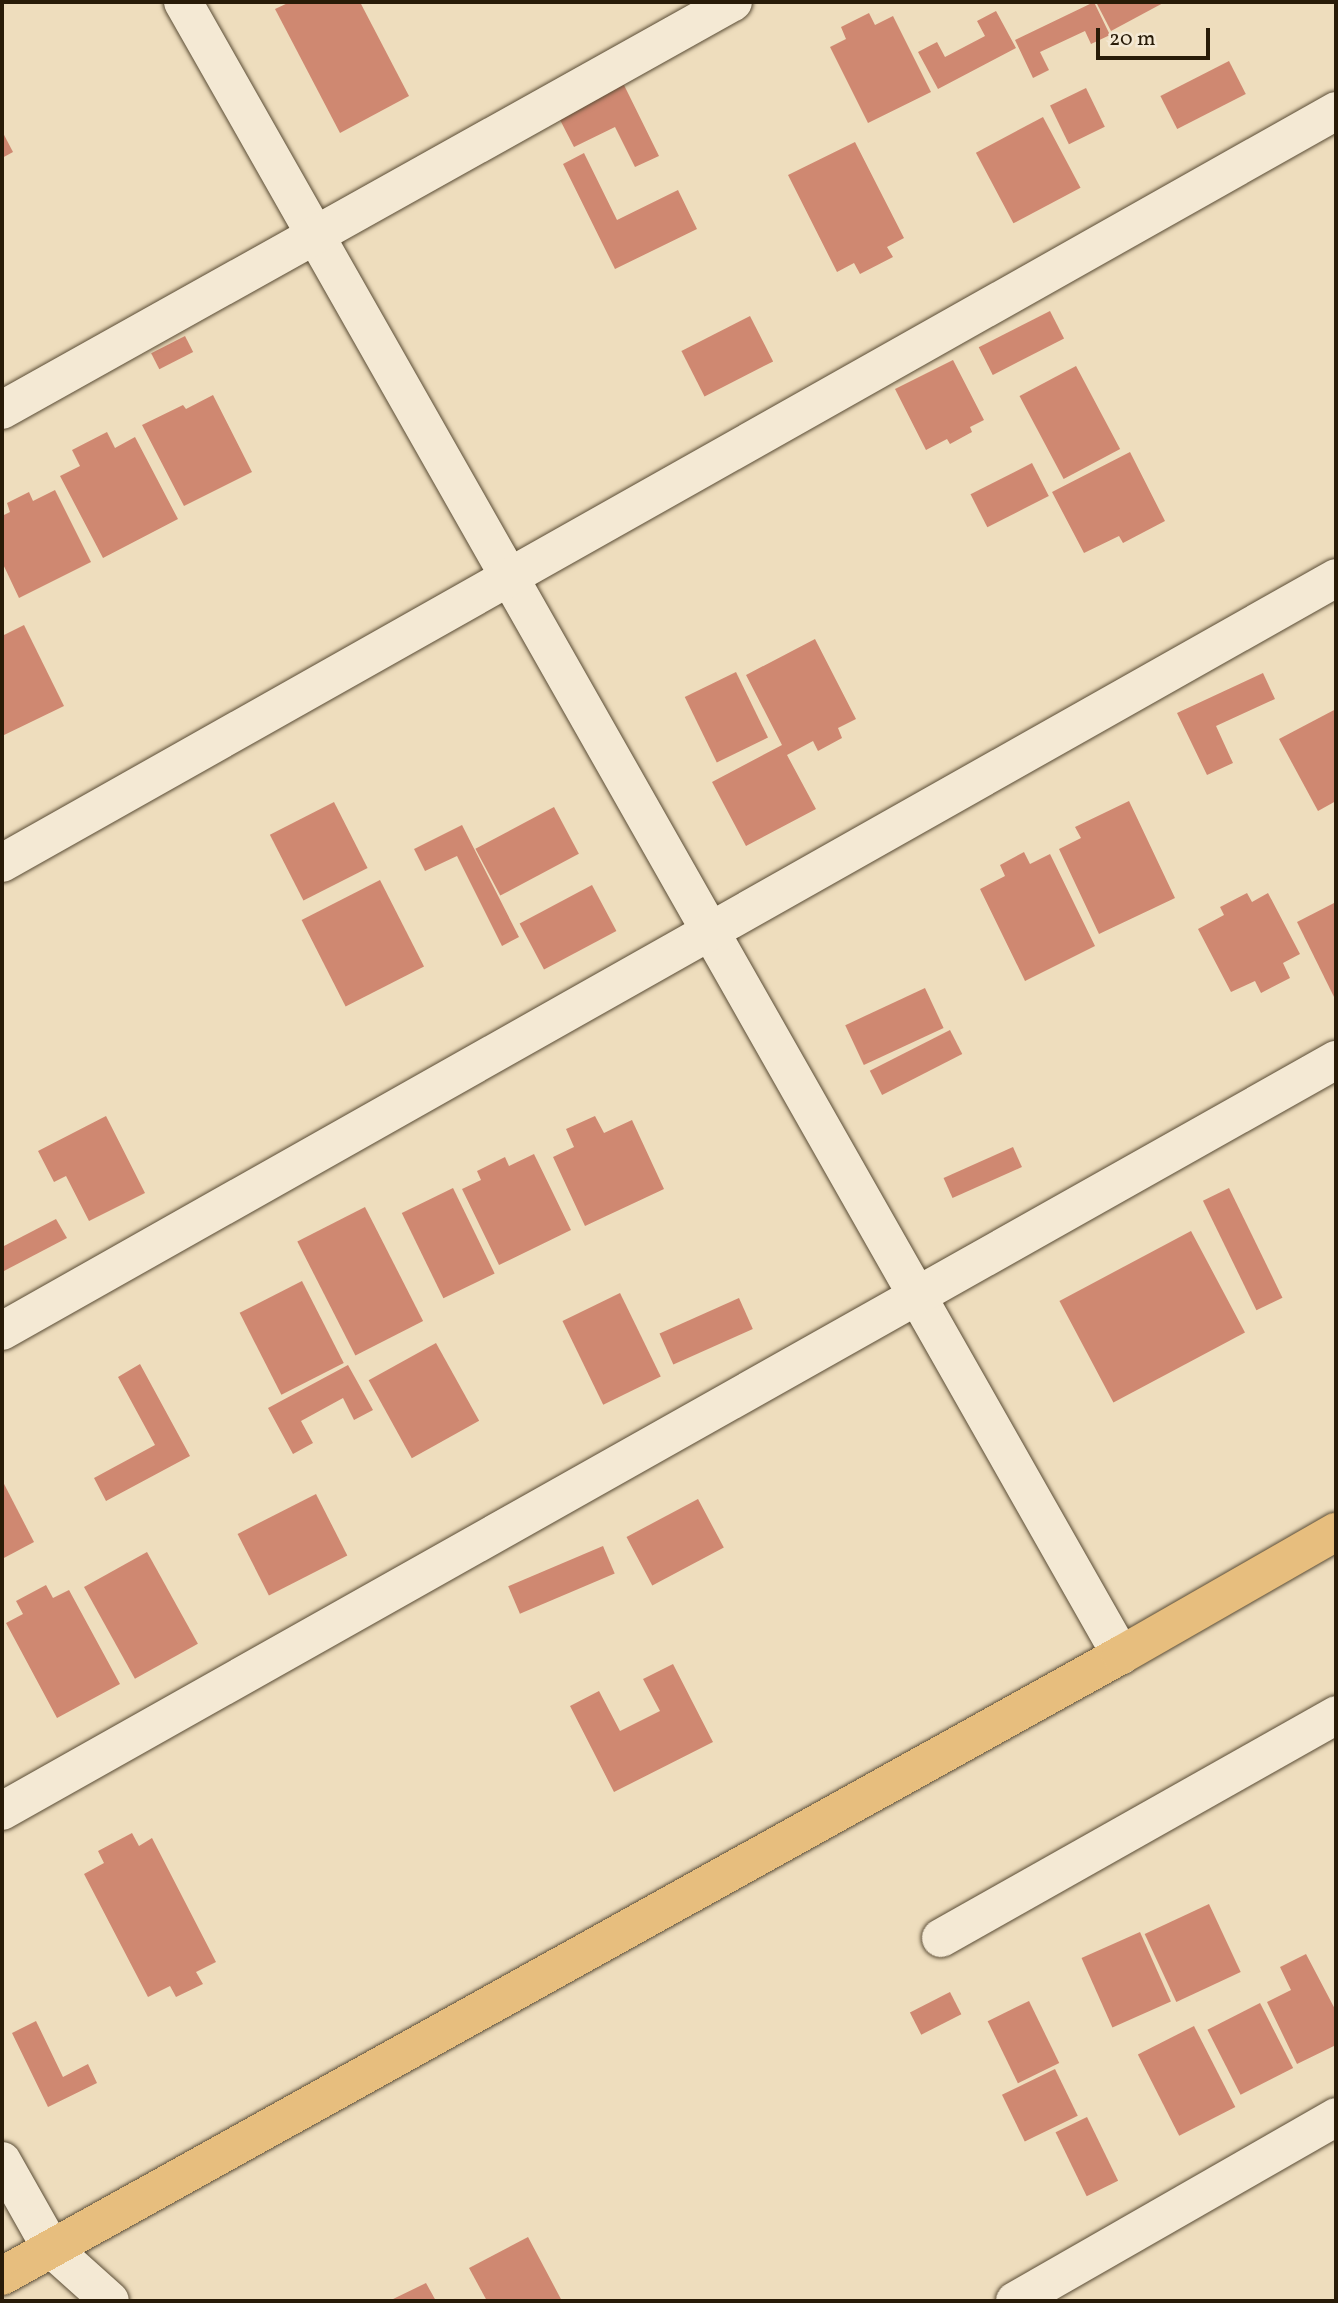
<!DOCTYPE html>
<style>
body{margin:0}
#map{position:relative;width:1338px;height:2303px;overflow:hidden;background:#eeddbd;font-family:Vollkorn,serif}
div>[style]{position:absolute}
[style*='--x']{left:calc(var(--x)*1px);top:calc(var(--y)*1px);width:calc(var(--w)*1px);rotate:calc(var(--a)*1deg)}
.building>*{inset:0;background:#cf8871;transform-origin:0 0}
.roads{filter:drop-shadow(0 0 2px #5a4c35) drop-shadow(0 0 2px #5a4c35)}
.minor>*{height:38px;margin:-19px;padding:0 19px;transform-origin:19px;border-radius:19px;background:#f4e9d4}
.major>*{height:38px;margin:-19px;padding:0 19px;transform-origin:19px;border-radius:19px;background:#e7be7e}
span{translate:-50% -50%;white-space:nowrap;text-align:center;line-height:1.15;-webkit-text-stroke:5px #f4e9d4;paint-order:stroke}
.frame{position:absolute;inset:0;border:4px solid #281b08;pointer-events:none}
.scale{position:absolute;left:1096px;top:28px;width:114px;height:32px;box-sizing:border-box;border:4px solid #281b08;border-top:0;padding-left:9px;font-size:21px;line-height:24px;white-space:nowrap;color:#281b08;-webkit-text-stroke:5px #f4e9d4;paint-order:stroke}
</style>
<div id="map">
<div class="building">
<i style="clip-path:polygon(290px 2px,360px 2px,409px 96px,340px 133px,275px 9px)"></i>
<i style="clip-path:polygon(1094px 2px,1110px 35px,1091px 44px,1085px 31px,1040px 52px,1049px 70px,1033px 78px,1015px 40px)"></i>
<i style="clip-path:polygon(1096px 2px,1165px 2px,1111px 31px)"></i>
<i style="clip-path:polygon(996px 11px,1016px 48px,938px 89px,918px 52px,937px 42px,945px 57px,985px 36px,977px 21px)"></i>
<i style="clip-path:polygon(869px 13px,875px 25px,893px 16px,931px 92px,868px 123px,830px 47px,846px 39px,841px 27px)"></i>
<i style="left:1229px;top:61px;width:37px;height:77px;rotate:63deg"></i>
<i style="clip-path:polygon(623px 83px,659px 156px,635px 167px,615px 127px,574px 147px,558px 116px)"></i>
<i style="left:1086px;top:88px;width:43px;height:40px;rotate:64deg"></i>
<i style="left:1043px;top:117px;width:80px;height:76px;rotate:62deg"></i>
<i style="clip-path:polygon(2px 131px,13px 152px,2px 158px)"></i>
<i style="clip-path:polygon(855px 142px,904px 238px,887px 247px,893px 257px,860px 274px,854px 263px,837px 272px,788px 175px)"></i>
<i style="clip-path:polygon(584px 153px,617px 220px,678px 190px,697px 229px,615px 269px,563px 164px)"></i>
<i style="left:1050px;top:311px;width:31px;height:80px;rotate:63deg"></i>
<i style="left:750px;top:316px;width:51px;height:77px;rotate:63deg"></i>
<i style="left:185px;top:336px;width:18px;height:38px;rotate:63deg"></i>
<i style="clip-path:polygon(953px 360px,984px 420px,970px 427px,972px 432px,950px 444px,947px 439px,926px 450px,895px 389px)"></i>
<i style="left:1076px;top:366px;width:94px;height:64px;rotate:62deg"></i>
<i style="clip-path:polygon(213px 395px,252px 472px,184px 506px,142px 425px,183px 405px,186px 409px)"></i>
<i style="clip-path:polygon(107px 432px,115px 448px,135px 437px,178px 519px,103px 558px,60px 476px,80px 466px,72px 450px)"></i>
<i style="clip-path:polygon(1130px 452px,1165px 521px,1123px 543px,1119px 536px,1084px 553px,1052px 492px)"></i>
<i style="left:1032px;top:463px;width:37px;height:69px;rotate:63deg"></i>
<i style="clip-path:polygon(55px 490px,91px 562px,19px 598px,2px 562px,2px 516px,10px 512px,7px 503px,29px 492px,33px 501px)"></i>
<i style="clip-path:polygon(24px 625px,64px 706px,2px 736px,2px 636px)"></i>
<i style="clip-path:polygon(815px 639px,856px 719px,838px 728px,842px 738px,818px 751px,813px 741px,787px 755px,816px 809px,746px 846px,712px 782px,782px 745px,746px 675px)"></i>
<i style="left:736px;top:672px;width:73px;height:57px;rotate:64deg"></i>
<i style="clip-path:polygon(1263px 673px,1275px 699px,1216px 726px,1233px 763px,1207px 775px,1177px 713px)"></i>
<i style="clip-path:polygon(1336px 709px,1336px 801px,1318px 811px,1279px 739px)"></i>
<i style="clip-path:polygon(1129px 801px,1175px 898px,1099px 934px,1059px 849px,1081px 838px,1075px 827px)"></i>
<i style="left:334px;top:802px;width:74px;height:72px;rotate:63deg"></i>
<i style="left:554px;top:807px;width:53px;height:89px;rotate:62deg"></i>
<i style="clip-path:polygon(462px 825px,519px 937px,502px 946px,457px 856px,425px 871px,414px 849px)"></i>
<i style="clip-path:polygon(1024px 852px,1030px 864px,1050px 854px,1095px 946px,1025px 981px,980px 889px,1005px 876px,1000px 865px)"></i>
<i style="left:380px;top:880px;width:97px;height:88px;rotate:63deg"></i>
<i style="left:592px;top:885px;width:52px;height:82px;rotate:62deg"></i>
<i style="clip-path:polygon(1247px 893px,1252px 902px,1268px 893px,1300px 954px,1283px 963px,1290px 978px,1261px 993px,1255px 981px,1231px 992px,1198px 929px,1224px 915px,1220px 907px)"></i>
<i style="clip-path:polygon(1336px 902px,1336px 1001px,1297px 922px)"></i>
<i style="left:925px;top:988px;width:44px;height:88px;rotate:65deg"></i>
<i style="left:950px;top:1030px;width:27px;height:90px;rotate:63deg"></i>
<i style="clip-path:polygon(106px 1116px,145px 1193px,89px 1221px,66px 1176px,54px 1182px,38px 1151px)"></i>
<i style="clip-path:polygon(595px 1116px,604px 1133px,632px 1120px,664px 1189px,585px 1226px,553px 1157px,574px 1147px,566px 1129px)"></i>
<i style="left:1013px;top:1147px;width:22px;height:76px;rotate:66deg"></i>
<i style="clip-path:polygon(534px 1154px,571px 1230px,499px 1265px,462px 1189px,481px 1180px,477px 1171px,505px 1157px,509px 1166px)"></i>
<i style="left:453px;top:1188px;width:95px;height:57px;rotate:64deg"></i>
<i style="left:1229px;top:1188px;width:122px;height:29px;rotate:64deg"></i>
<i style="left:365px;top:1207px;width:128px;height:76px;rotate:63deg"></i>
<i style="clip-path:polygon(56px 1219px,67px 1238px,2px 1272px,2px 1247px)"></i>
<i style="left:1191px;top:1231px;width:115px;height:149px;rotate:62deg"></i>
<i style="left:302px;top:1281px;width:92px;height:70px;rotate:63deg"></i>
<i style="left:620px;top:1293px;width:93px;height:64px;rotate:64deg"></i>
<i style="left:739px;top:1298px;width:34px;height:87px;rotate:66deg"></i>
<i style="left:436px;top:1343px;width:89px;height:77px;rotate:61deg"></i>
<i style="clip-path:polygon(140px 1364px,190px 1456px,106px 1501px,94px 1478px,155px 1445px,118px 1377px)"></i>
<i style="clip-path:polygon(348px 1365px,373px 1410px,354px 1420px,343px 1398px,301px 1421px,313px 1443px,293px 1454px,268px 1408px)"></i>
<i style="clip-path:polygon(2px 1480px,34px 1542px,2px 1559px)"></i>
<i style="left:316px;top:1494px;width:69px;height:88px;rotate:63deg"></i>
<i style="left:698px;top:1499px;width:55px;height:81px;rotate:62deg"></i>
<i style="left:603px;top:1546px;width:30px;height:103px;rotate:67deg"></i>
<i style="left:147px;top:1552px;width:105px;height:72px;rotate:61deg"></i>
<i style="clip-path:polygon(46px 1585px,53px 1598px,69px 1590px,120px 1684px,57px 1718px,6px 1623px,23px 1614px,16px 1601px)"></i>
<i style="clip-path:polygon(673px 1664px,713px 1742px,614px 1792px,570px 1706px,599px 1691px,620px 1731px,660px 1711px,643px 1679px)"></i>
<i style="clip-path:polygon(132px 1833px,139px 1846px,152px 1838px,216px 1962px,196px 1972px,203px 1984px,176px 1997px,170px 1986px,148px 1997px,84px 1874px,104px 1863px,98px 1851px)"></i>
<i style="left:1209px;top:1904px;width:75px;height:71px;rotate:65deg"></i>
<i style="left:1140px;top:1932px;width:76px;height:64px;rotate:66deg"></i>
<i style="clip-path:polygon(1306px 1954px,1336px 2011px,1336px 2045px,1297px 2064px,1267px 2002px,1291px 1990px,1280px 1967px)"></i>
<i style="left:950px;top:1992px;width:25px;height:45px;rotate:63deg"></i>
<i style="left:1029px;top:2001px;width:69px;height:46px;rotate:64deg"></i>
<i style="left:1260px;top:2003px;width:73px;height:59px;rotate:63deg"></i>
<i style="clip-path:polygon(36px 2021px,63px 2077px,88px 2064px,97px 2083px,48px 2107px,12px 2033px)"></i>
<i style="left:1194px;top:2026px;width:91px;height:63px;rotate:63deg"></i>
<i style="left:1055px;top:2069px;width:52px;height:59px;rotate:64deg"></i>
<i style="left:1087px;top:2117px;width:71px;height:35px;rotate:64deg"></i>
<i style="clip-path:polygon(528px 2237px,562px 2301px,487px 2301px,469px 2268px)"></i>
<i style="clip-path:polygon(426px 2283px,436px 2301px,389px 2301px)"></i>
</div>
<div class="roads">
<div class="minor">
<i style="--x:183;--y:2;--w:1901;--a:60.43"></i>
<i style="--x:2;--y:410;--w:837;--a:-29.17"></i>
<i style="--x:2;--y:863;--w:1531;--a:-29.41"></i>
<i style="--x:2;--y:1331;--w:1532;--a:-29.44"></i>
<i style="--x:2;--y:1811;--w:1531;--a:-29.38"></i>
<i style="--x:941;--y:1938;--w:454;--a:-29.4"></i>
<i style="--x:2;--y:2161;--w:100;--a:60.6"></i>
<i style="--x:51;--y:2248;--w:79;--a:41.9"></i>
<i style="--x:1015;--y:2301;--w:370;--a:-29.8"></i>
</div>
<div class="major">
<i style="--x:2;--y:2276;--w:1280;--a:-29.03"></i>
<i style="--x:1121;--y:1655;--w:248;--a:-29.8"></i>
</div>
</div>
<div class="frame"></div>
<div class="scale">20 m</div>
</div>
